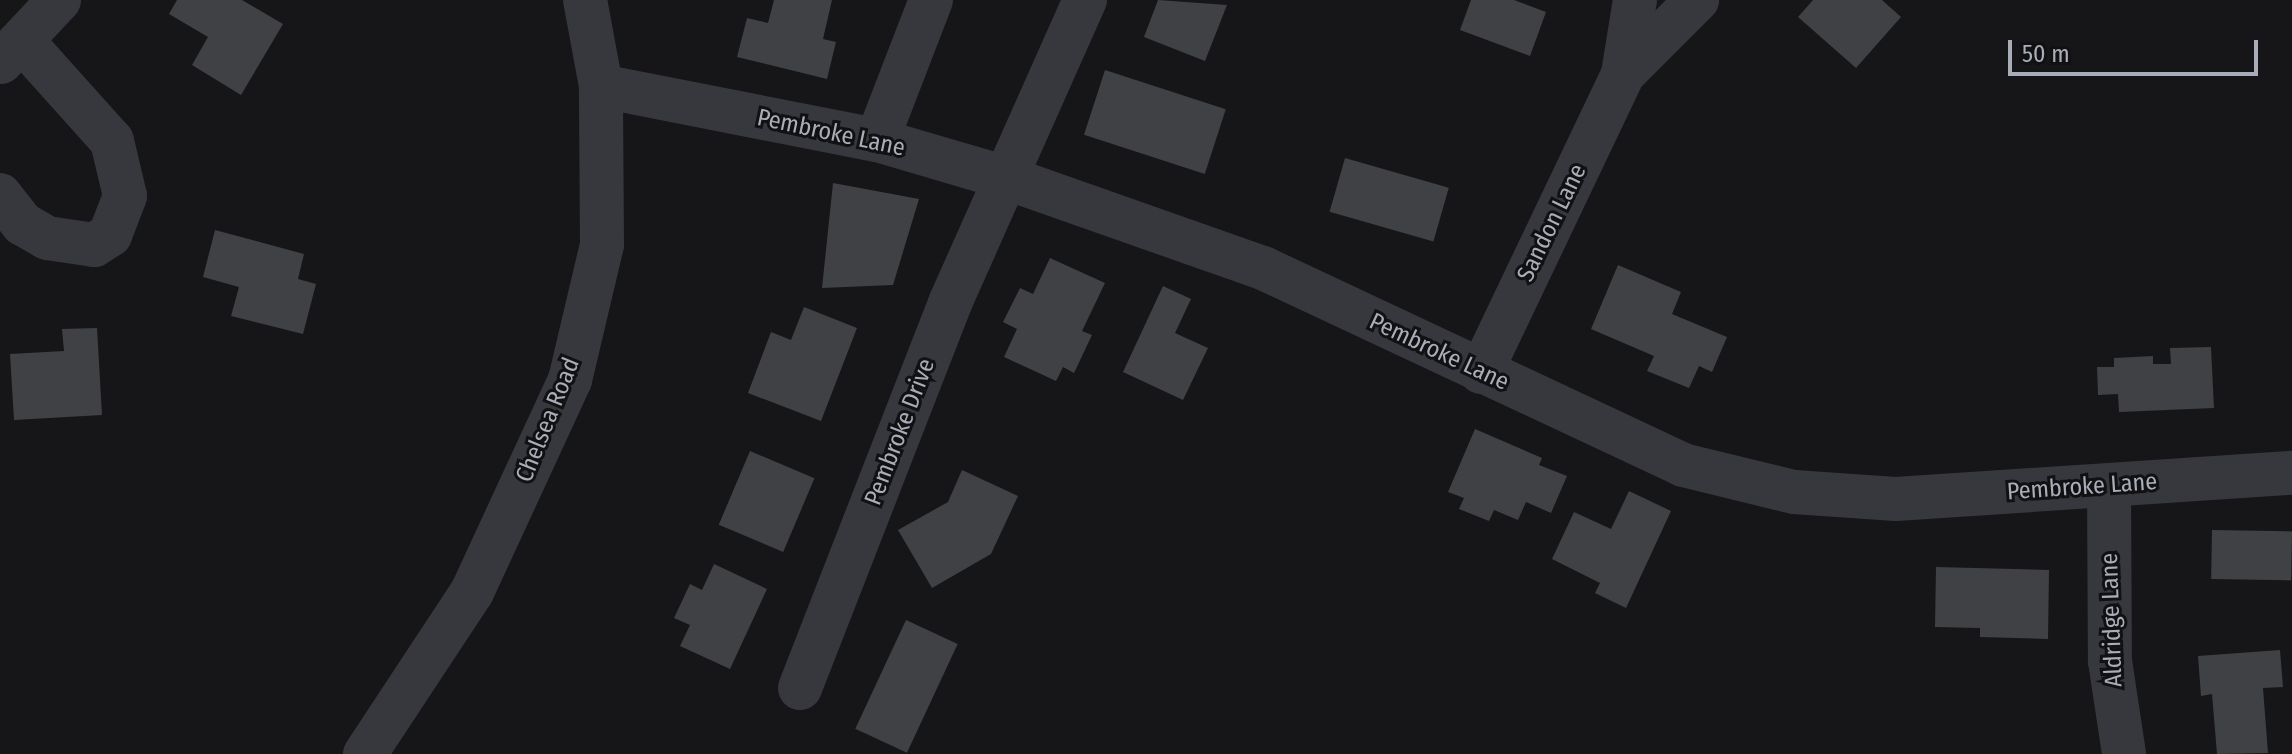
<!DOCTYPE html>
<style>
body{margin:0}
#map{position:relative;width:2292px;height:754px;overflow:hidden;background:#161618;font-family:"Fira Sans Condensed",sans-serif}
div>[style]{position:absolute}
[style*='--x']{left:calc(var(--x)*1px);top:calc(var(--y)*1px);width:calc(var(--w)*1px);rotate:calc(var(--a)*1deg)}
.building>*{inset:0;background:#404145;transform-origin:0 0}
.minor>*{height:44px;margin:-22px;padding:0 22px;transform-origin:22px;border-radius:22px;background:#37383d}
span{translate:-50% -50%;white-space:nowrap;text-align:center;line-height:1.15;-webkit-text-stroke:6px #111113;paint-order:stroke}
.street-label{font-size:24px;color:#a8adb8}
.scale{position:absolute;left:2008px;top:40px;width:250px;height:36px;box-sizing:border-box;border:4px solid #a8adb8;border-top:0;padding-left:10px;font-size:24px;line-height:28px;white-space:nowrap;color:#a8adb8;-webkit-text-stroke:6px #111113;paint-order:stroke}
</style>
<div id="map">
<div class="building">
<i style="clip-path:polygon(177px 0,242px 0,283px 24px,241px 95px,192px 65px,208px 37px,169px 14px)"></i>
<i style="clip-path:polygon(774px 0,832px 0,823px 39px,836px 42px,827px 79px,737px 57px,747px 18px,768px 23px)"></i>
<i style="clip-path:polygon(1158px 0,1227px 5px,1205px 61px,1144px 37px)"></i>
<i style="clip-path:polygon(1471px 0,1514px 0,1546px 12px,1530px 56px,1460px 30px)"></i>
<i style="clip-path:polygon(1813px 0,1882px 0,1901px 17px,1856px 68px,1798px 17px)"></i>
<i style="left:1105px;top:70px;width:127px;height:68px;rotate:18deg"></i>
<i style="left:1345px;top:158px;width:108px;height:56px;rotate:16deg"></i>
<i style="clip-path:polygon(833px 183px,919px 199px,893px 285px,822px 288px)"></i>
<i style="clip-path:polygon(215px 230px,304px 254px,298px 279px,316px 284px,303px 334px,231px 316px,239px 287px,203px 277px)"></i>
<i style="clip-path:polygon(1050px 258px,1105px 283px,1082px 331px,1092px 335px,1074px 373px,1063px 367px,1056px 381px,1004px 357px,1017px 329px,1003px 322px,1020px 288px,1033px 294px)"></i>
<i style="clip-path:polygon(1618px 265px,1681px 292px,1672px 314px,1727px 337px,1712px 372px,1699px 366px,1689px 388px,1647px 371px,1654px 356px,1591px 329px)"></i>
<i style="clip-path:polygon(1163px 286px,1191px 299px,1175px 333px,1208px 348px,1183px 400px,1123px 372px)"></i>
<i style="clip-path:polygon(804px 307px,857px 328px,821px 421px,748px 393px,771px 332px,791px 340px)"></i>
<i style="clip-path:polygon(97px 328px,102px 415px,14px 420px,10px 354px,64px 351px,62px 329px)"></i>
<i style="clip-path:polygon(2211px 347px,2214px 408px,2119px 412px,2118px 394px,2098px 395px,2097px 367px,2114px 367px,2114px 358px,2153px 356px,2153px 364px,2171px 364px,2170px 348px)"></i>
<i style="clip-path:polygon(1475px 429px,1542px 458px,1539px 465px,1567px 476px,1551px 513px,1526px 502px,1518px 520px,1494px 510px,1489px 521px,1459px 509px,1464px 498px,1448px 492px)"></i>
<i style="left:750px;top:451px;width:70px;height:80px;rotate:23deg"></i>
<i style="clip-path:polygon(962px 470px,1018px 496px,991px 554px,932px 588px,898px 530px,948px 502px)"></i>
<i style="clip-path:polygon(1629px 491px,1671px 511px,1626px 608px,1595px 593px,1600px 583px,1552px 559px,1574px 512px,1611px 529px)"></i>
<i style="left:2212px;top:530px;width:80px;height:49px;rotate:1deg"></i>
<i style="clip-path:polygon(714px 564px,767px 589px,730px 669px,680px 646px,690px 625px,674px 618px,690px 584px,702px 590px)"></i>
<i style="clip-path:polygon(1936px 567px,2049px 570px,2048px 639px,1980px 637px,1980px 628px,1935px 627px)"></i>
<i style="left:906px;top:620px;width:57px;height:120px;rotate:25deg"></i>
<i style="clip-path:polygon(2280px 650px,2283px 687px,2263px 688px,2268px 753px,2217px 754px,2212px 694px,2201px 696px,2198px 656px)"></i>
</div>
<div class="minor">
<i style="--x:1;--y:62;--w:85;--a:-46.9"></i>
<i style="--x:1623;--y:74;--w:105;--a:-45"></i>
<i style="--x:601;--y:86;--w:281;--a:11.1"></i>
<i style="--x:877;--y:140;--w:139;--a:16.3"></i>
<i style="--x:1010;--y:179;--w:268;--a:19.4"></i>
<i style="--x:1263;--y:268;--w:464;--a:25.1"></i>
<i style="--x:1683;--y:465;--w:114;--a:13.7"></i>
<i style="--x:1794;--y:492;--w:102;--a:3.9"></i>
<i style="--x:1896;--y:499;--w:397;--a:-3.8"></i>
<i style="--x:877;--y:140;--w:150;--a:-68.9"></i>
<i style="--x:0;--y:195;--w:37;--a:52"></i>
<i style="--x:23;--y:224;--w:28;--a:30"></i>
<i style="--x:47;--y:238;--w:48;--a:8.5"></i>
<i style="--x:94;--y:245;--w:19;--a:-32"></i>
<i style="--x:110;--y:235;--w:42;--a:-69"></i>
<i style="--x:125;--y:196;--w:57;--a:-103.3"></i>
<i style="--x:112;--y:141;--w:132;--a:-131.9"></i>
<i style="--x:1481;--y:372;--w:330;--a:-64.5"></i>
<i style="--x:1623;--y:74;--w:75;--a:-80.8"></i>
<i style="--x:2109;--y:485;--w:176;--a:89.7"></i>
<i style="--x:2110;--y:661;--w:94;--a:81.4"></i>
<i style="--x:800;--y:688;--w:413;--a:-68.7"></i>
<i style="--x:950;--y:303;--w:332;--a:-66"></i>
<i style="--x:365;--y:754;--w:194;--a:-56.6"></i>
<i style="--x:472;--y:592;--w:234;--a:-65.2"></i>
<i style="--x:570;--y:380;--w:139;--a:-76.7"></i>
<i style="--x:602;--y:245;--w:159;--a:-90.4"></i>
<i style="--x:601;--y:86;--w:87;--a:-100.5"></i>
</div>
<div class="street-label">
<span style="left:831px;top:133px;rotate:12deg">Pembroke Lane</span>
<span style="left:1552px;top:223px;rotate:-64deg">Sandon Lane</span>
<span style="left:1439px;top:352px;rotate:25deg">Pembroke Lane</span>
<span style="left:548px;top:420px;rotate:-68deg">Chelsea Road</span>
<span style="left:900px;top:432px;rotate:-69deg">Pembroke Drive</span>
<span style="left:2082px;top:487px;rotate:-4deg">Pembroke Lane</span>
<span style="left:2112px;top:620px;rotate:-92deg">Aldridge Lane</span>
</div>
<div class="scale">50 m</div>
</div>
